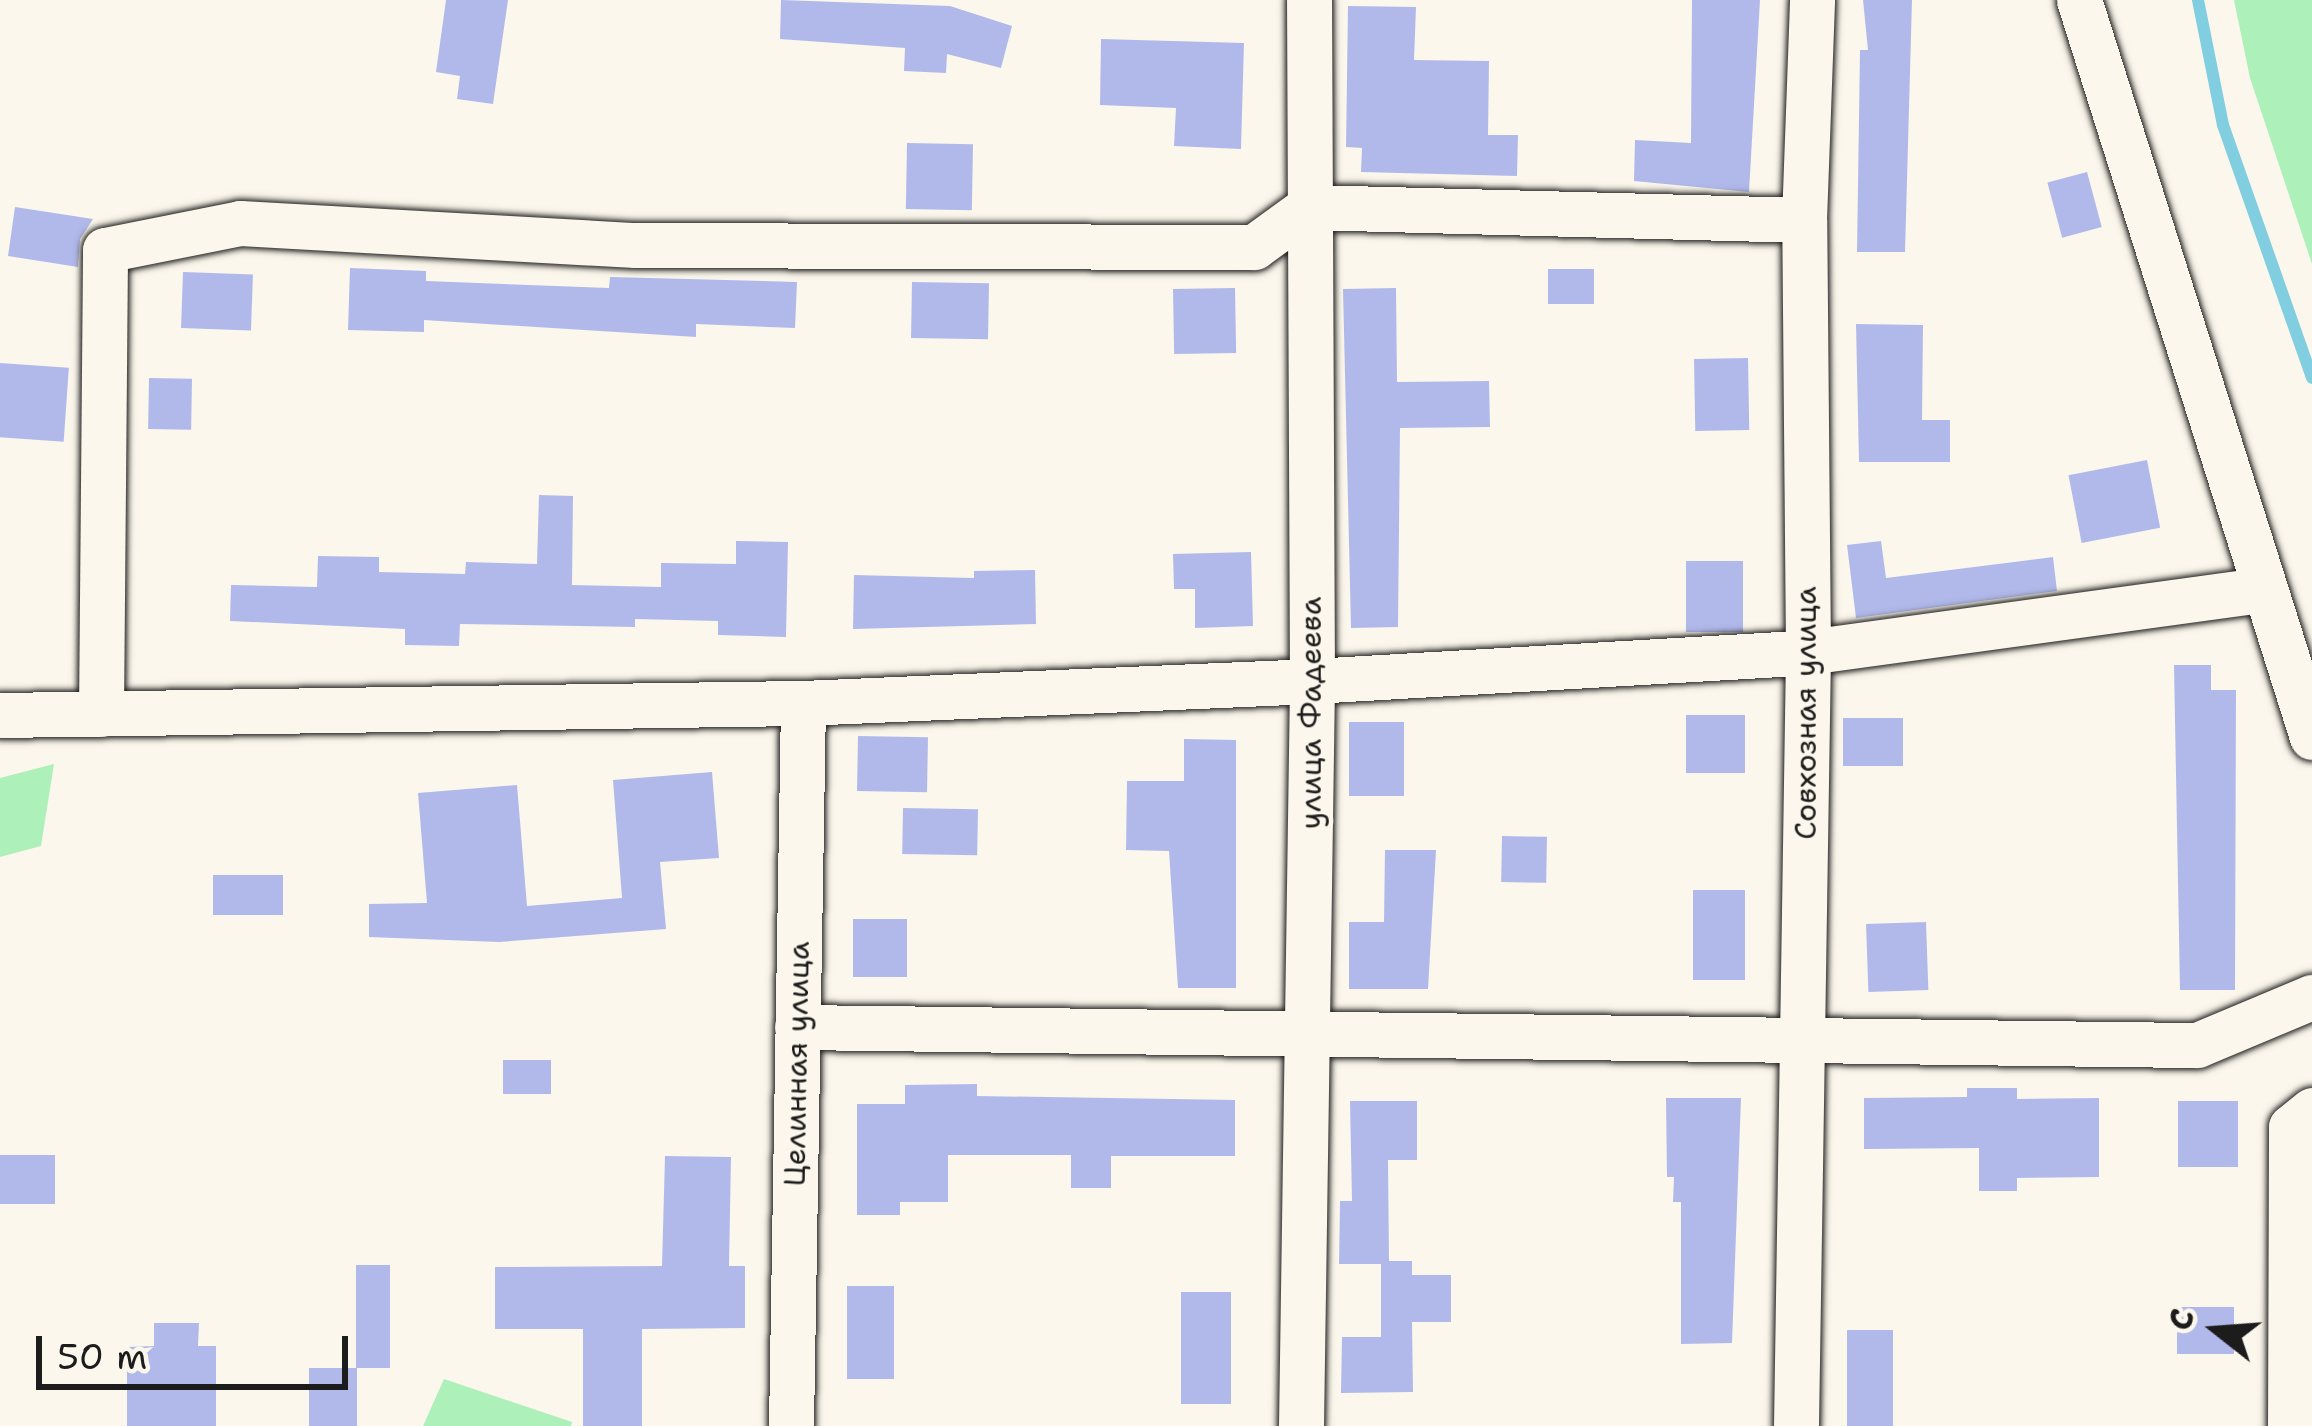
<!DOCTYPE html>
<meta charset="utf-8">
<style>
body{margin:0}
#map{position:relative;width:2312px;height:1426px;overflow:hidden;background:#fbf7ec;font-family:"Shantell Sans",sans-serif}
div>[style]{position:absolute}
[style*='--x']{left:calc(var(--x)*1px);top:calc(var(--y)*1px);width:calc(var(--w)*1px);rotate:calc(var(--a)*1deg)}
.green>*{inset:0;background:#adf0b9}
.stream>*{height:12px;margin:-6px;padding:0 6px;transform-origin:6px;border-radius:6px;background:#80cedf}
.building>*{inset:0;background:#b1b9ea;transform-origin:0 0}
.roads{filter:drop-shadow(0 0 3px #1c1c1c) drop-shadow(0 0 3px #1c1c1c)}
.minor>*{height:45px;margin:-22.5px;padding:0 22.5px;transform-origin:22.5px;border-radius:22.5px;background:#fbf7ec}
span{translate:-50% -50%;white-space:nowrap;text-align:center;line-height:1.15;-webkit-text-stroke:9px #fbf7ec;paint-order:stroke}
.street-label{font-size:30px;color:#1c1c1c}
.north{position:absolute;left:2156px;top:1270px;width:120px;height:120px;-webkit-text-stroke:9px #fbf7ec;paint-order:stroke;rotate:287deg;font-size:33px;font-weight:700;line-height:48px;text-align:center;color:#1c1c1c}
.north::after{content:'';display:block;margin:auto;width:42px;height:54px;background:#1c1c1c;clip-path:polygon(50% 0,100% 100%,50% 72%,0 100%)}
.scale{position:absolute;left:36px;top:1336px;width:312px;height:54px;box-sizing:border-box;border:6px solid #1c1c1c;border-top:0;padding-left:15px;font-size:36px;line-height:42px;white-space:nowrap;color:#1c1c1c;-webkit-text-stroke:9px #fbf7ec;paint-order:stroke}
</style>
<div id="map">
<div class="green">
<i style="clip-path:polygon(2234px 0,2312px 0,2312px 264px,2250px 78px)"></i>
<i style="clip-path:polygon(54px 764px,41px 846px,0 857px,0 778px)"></i>
<i style="clip-path:polygon(444px 1379px,572px 1422px,571px 1426px,423px 1426px)"></i>
</div>
<div class="stream">
<i style="--x:2198;--y:0;--w:127;--a:78.7"></i>
<i style="--x:2223;--y:125;--w:268;--a:70.6"></i>
</div>
<div class="building">
<i style="clip-path:polygon(446px 0,508px 0,493px 104px,457px 99px,460px 76px,436px 72px)"></i>
<i style="clip-path:polygon(781px 0,950px 6px,1012px 26px,1001px 68px,947px 54px,946px 73px,904px 71px,905px 48px,780px 39px)"></i>
<i style="clip-path:polygon(1692px 0,1760px 0,1749px 192px,1634px 181px,1635px 140px,1691px 143px)"></i>
<i style="clip-path:polygon(1863px 0,1912px 0,1905px 252px,1857px 252px,1860px 50px,1868px 50px)"></i>
<i style="clip-path:polygon(1348px 6px,1416px 7px,1414px 60px,1489px 61px,1488px 135px,1518px 135px,1517px 176px,1361px 172px,1362px 148px,1346px 147px)"></i>
<i style="clip-path:polygon(1101px 39px,1244px 43px,1241px 149px,1174px 146px,1176px 108px,1100px 105px)"></i>
<i style="left:907px;top:143px;width:66px;height:66px;rotate:1deg"></i>
<i style="left:2087px;top:172px;width:57px;height:41px;rotate:75deg"></i>
<i style="clip-path:polygon(15px 207px,93px 219px,80px 239px,78px 267px,8px 256px)"></i>
<i style="clip-path:polygon(350px 268px,426px 271px,426px 281px,609px 288px,610px 277px,797px 282px,795px 328px,696px 324px,696px 337px,424px 320px,424px 332px,348px 330px)"></i>
<i style="left:1548px;top:269px;width:46px;height:35px"></i>
<i style="left:183px;top:272px;width:70px;height:56px;rotate:2deg"></i>
<i style="left:912px;top:282px;width:77px;height:56px;rotate:1deg"></i>
<i style="left:1235px;top:288px;width:65px;height:62px;rotate:89deg"></i>
<i style="clip-path:polygon(1396px 288px,1397px 382px,1489px 381px,1490px 427px,1400px 428px,1398px 627px,1351px 628px,1343px 289px)"></i>
<i style="clip-path:polygon(1856px 324px,1923px 325px,1922px 420px,1950px 420px,1950px 462px,1859px 462px)"></i>
<i style="left:1748px;top:358px;width:72px;height:54px;rotate:89deg"></i>
<i style="left:0;top:363px;width:69px;height:74px;rotate:4deg"></i>
<i style="left:149px;top:378px;width:43px;height:51px;rotate:1deg"></i>
<i style="left:2147px;top:460px;width:69px;height:80px;rotate:79deg"></i>
<i style="clip-path:polygon(539px 495px,573px 496px,572px 585px,661px 587px,661px 563px,736px 564px,736px 541px,788px 542px,786px 637px,718px 635px,718px 621px,635px 619px,635px 627px,460px 624px,459px 646px,405px 645px,405px 629px,230px 621px,231px 585px,317px 587px,318px 556px,379px 557px,379px 572px,465px 574px,466px 562px,537px 564px)"></i>
<i style="clip-path:polygon(1881px 541px,1886px 578px,2053px 557px,2057px 591px,1856px 618px,1847px 545px)"></i>
<i style="clip-path:polygon(1251px 552px,1253px 626px,1195px 628px,1195px 589px,1174px 589px,1173px 554px)"></i>
<i style="left:1686px;top:561px;width:57px;height:71px"></i>
<i style="clip-path:polygon(1035px 570px,1036px 624px,853px 629px,854px 575px,974px 578px,974px 571px)"></i>
<i style="clip-path:polygon(2174px 665px,2211px 665px,2211px 690px,2236px 690px,2235px 990px,2180px 990px)"></i>
<i style="left:1686px;top:715px;width:59px;height:58px"></i>
<i style="left:1843px;top:718px;width:60px;height:48px"></i>
<i style="left:1349px;top:722px;width:55px;height:74px"></i>
<i style="left:858px;top:736px;width:70px;height:55px;rotate:1deg"></i>
<i style="clip-path:polygon(1184px 739px,1236px 740px,1236px 988px,1178px 988px,1169px 851px,1126px 850px,1127px 781px,1184px 781px)"></i>
<i style="clip-path:polygon(712px 772px,719px 858px,660px 862px,666px 929px,499px 942px,369px 937px,369px 904px,427px 903px,418px 793px,517px 785px,527px 906px,622px 898px,613px 780px)"></i>
<i style="left:903px;top:808px;width:75px;height:46px;rotate:1deg"></i>
<i style="left:1502px;top:836px;width:45px;height:46px;rotate:1deg"></i>
<i style="clip-path:polygon(1385px 850px,1436px 850px,1428px 989px,1349px 989px,1349px 922px,1384px 922px)"></i>
<i style="left:213px;top:875px;width:70px;height:40px"></i>
<i style="left:1693px;top:890px;width:52px;height:90px"></i>
<i style="left:853px;top:919px;width:54px;height:58px"></i>
<i style="left:1926px;top:922px;width:68px;height:60px;rotate:88deg"></i>
<i style="left:551px;top:1060px;width:34px;height:48px;rotate:90deg"></i>
<i style="clip-path:polygon(977px 1084px,977px 1096px,1235px 1100px,1235px 1156px,1111px 1156px,1111px 1188px,1071px 1188px,1071px 1155px,948px 1155px,948px 1202px,900px 1202px,900px 1215px,857px 1215px,857px 1104px,905px 1104px,905px 1085px)"></i>
<i style="clip-path:polygon(1967px 1088px,2017px 1088px,2017px 1099px,2099px 1098px,2099px 1177px,2017px 1178px,2017px 1191px,1979px 1191px,1979px 1148px,1864px 1149px,1864px 1098px,1967px 1097px)"></i>
<i style="clip-path:polygon(1666px 1098px,1741px 1098px,1732px 1343px,1681px 1344px,1681px 1202px,1673px 1202px,1674px 1177px,1667px 1177px)"></i>
<i style="clip-path:polygon(1350px 1101px,1417px 1101px,1417px 1160px,1388px 1160px,1389px 1261px,1412px 1261px,1412px 1275px,1451px 1275px,1451px 1322px,1412px 1322px,1413px 1392px,1341px 1393px,1342px 1337px,1381px 1337px,1381px 1264px,1339px 1264px,1340px 1201px,1352px 1201px)"></i>
<i style="left:2178px;top:1101px;width:60px;height:66px"></i>
<i style="left:55px;top:1155px;width:49px;height:55px;rotate:90deg"></i>
<i style="clip-path:polygon(665px 1156px,731px 1157px,729px 1266px,745px 1266px,745px 1328px,642px 1329px,642px 1426px,583px 1426px,583px 1329px,495px 1329px,495px 1267px,662px 1266px)"></i>
<i style="left:356px;top:1265px;width:34px;height:103px"></i>
<i style="left:847px;top:1286px;width:47px;height:93px"></i>
<i style="left:1181px;top:1292px;width:50px;height:112px"></i>
<i style="left:2177px;top:1307px;width:57px;height:47px"></i>
<i style="clip-path:polygon(154px 1323px,199px 1323px,198px 1346px,216px 1346px,216px 1426px,127px 1426px,127px 1347px,154px 1346px)"></i>
<i style="left:1847px;top:1330px;width:46px;height:96px"></i>
<i style="left:309px;top:1368px;width:48px;height:58px"></i>
</div>
<div class="roads">
<div class="minor">
<i style="--x:2079;--y:0;--w:773;--a:72.46"></i>
<i style="--x:101;--y:714;--w:464;--a:-89.5"></i>
<i style="--x:105;--y:250;--w:138;--a:-11.3"></i>
<i style="--x:240;--y:223;--w:396;--a:3.2"></i>
<i style="--x:635;--y:245;--w:619;--a:0.19"></i>
<i style="--x:1254;--y:247;--w:68;--a:-36"></i>
<i style="--x:1309;--y:207;--w:495;--a:1.5"></i>
<i style="--x:0;--y:715;--w:803;--a:-0.86"></i>
<i style="--x:803;--y:703;--w:509;--a:-2.47"></i>
<i style="--x:1312;--y:681;--w:497;--a:-3.3"></i>
<i style="--x:1808;--y:652;--w:459;--a:-7.8"></i>
<i style="--x:797;--y:1027;--w:1400;--a:0.74"></i>
<i style="--x:2197;--y:1045;--w:125;--a:-22.7"></i>
<i style="--x:791;--y:1426;--w:723;--a:-89.05"></i>
<i style="--x:1301;--y:1426;--w:745;--a:-89.15"></i>
<i style="--x:1312;--y:681;--w:681;--a:-90.25"></i>
<i style="--x:1796;--y:1426;--w:774;--a:-89.11"></i>
<i style="--x:1808;--y:652;--w:432;--a:-90.5"></i>
<i style="--x:1804;--y:220;--w:220;--a:-87.9"></i>
<i style="--x:2290;--y:1426;--w:299;--a:-89.8"></i>
<i style="--x:2291;--y:1127;--w:27;--a:-39"></i>
</div>
</div>
<div class="street-label">
<span style="left:1311px;top:713px;rotate:-90deg">улица Фадеева</span>
<span style="left:1806px;top:713px;rotate:-90deg">Совхозная улица</span>
<span style="left:797px;top:1064px;rotate:-89deg">Целинная улица</span>
</div>
<div class="north">С</div>
<div class="scale">50 m</div>
</div>
